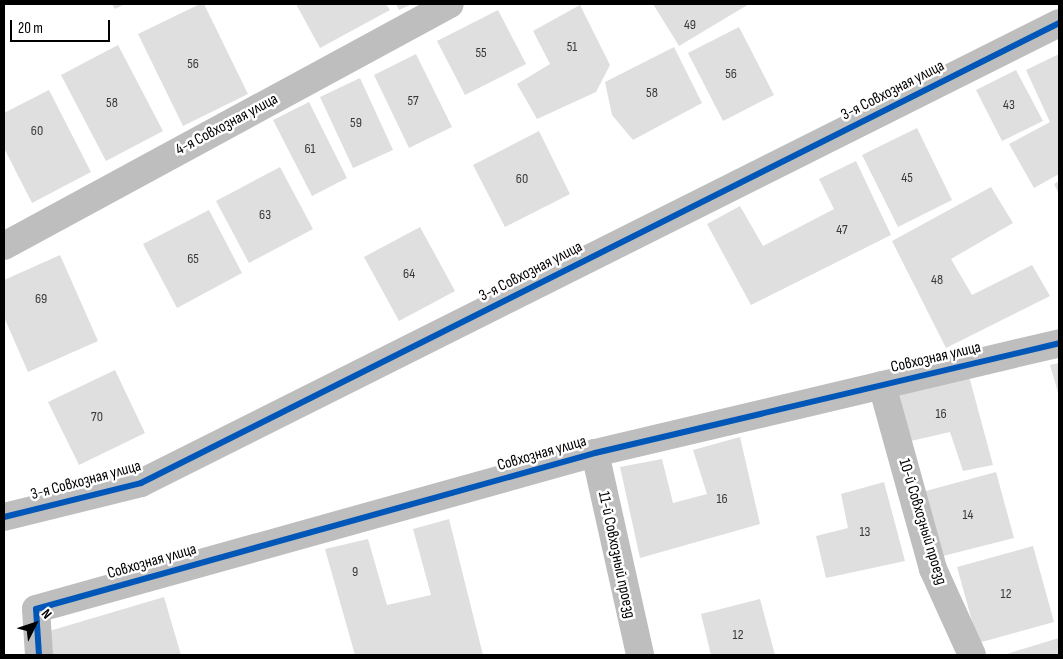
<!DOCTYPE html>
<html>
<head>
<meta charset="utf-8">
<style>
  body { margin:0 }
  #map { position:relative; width:1063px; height:659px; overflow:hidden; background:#fff; font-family:"Sofia Sans Condensed",sans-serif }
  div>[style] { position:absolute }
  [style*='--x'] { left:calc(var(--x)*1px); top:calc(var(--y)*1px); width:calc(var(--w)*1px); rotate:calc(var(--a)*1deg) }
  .building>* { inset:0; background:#dfdfdf }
  .street>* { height:28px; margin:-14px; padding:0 14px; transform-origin:14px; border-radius:14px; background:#bebebe }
  .cycleway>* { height:6px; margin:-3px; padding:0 3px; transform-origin:3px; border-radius:3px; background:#0057b8 }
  span { translate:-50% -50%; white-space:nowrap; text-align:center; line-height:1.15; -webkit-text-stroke:5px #fff; paint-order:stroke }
  .number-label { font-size:14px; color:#383838 }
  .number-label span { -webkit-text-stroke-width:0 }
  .street-label { font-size:16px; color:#000 }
  .frame { position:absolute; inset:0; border:5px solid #000; pointer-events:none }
  .north { position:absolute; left:10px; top:599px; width:50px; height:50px; -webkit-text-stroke:4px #fff; paint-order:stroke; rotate:49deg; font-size:14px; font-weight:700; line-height:20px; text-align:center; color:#000 }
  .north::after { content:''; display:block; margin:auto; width:18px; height:22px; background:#000; clip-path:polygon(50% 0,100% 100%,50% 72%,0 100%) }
  .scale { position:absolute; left:10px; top:20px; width:100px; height:22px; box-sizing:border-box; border:2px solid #000; border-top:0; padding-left:6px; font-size:15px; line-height:18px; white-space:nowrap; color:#000; -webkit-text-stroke:4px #fff; paint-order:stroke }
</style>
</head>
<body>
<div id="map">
  <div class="building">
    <div style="clip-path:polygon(112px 4px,125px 4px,115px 9px)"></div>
    <div style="clip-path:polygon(200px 4px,204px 4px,248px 94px,183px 126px,138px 34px)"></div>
    <div style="clip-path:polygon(296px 4px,386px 4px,390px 10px,320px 48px)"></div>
    <div style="clip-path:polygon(396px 4px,412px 4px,399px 10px)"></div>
    <div style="clip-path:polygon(653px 4px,749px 4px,679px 46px)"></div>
    <div style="clip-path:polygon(580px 5px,610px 65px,596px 92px,537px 119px,517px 84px,550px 64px,533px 31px)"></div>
    <div style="clip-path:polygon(498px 10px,526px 64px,465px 95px,437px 41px)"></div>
    <div style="clip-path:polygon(739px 27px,774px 95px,723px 121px,688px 53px)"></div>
    <div style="clip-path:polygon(118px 45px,163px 131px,106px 161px,61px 75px)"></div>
    <div style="clip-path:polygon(674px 47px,702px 103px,633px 140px,612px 115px,605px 82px)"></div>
    <div style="clip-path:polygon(416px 54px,452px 127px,409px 148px,374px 75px)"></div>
    <div style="clip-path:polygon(1059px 54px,1059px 174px,1034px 188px,1009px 144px,1050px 122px,1026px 70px)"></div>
    <div style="clip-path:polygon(1016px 70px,1043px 121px,1002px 141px,976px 90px)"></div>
    <div style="clip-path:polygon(360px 78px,393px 150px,353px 168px,320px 97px)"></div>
    <div style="clip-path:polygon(49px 90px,91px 172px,32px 203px,4px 148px,4px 113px)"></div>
    <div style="clip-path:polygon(309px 102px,347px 178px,312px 196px,273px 120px)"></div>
    <div style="clip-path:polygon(917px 128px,952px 200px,898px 227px,862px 155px)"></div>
    <div style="clip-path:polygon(539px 131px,570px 194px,505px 227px,473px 165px)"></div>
    <div style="clip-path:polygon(856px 161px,891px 235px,751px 305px,707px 224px,740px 206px,763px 246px,834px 209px,819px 179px)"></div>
    <div style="clip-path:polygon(280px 167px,313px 229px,249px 263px,216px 201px)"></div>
    <div style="clip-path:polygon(1059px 181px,1059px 194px,1054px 184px)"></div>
    <div style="clip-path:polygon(991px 187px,1013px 223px,951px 259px,972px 295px,1032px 265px,1050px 296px,946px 348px,892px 241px)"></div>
    <div style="clip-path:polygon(209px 210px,242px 273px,177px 308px,143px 244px)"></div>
    <div style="clip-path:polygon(420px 227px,455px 291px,399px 321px,364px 257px)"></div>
    <div style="clip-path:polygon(60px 255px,98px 341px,28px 372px,4px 317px,4px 280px)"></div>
    <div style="clip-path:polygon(1059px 363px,1059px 396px,1050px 365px)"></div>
    <div style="clip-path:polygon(115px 370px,145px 433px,79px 465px,48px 402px)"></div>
    <div style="clip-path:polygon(969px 376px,993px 465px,963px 471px,950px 432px,911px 441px,896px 396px)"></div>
    <div style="clip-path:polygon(740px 437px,760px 524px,640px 558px,620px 467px,662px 459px,673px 503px,707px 494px,693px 450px)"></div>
    <div style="clip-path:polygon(996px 472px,1014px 538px,939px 557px,922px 492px)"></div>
    <div style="clip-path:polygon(884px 482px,905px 561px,826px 578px,816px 536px,848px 528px,841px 494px)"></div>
    <div style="clip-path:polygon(449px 519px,483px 655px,355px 655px,325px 549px,368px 539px,387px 605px,431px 595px,413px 529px)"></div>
    <div style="clip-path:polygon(1033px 546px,1054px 622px,978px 643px,957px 567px)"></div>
    <div style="clip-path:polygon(164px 597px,181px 655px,52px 655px,46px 632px)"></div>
    <div style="clip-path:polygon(760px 599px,775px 655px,711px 655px,701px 614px)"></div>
    <div style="clip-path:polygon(1059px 638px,1059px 655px,1003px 655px)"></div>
  </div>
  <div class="street">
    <div style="--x:4;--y:246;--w:507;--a:-28.48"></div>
    <div style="--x:882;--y:385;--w:191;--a:74.5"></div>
    <div style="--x:933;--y:569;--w:94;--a:65.6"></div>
    <div style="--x:595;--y:453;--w:207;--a:77.4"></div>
    <div style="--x:4;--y:517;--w:141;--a:-13.9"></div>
    <div style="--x:141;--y:483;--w:1027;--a:-26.61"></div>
    <div style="--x:39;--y:655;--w:46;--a:-93.7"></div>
    <div style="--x:36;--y:609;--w:580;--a:-15.59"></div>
    <div style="--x:595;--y:453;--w:477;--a:-13.3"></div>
  </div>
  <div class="cycleway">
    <div style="--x:4;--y:517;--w:141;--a:-13.9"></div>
    <div style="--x:141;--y:483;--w:1027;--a:-26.61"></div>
    <div style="--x:39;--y:655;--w:46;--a:-93.7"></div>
    <div style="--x:36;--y:609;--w:580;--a:-15.59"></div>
    <div style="--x:595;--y:453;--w:477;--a:-13.3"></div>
  </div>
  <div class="number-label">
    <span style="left:690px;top:25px">49</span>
    <span style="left:572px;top:47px">51</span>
    <span style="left:481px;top:53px">55</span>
    <span style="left:193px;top:64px">56</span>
    <span style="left:731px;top:74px">56</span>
    <span style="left:652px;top:93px">58</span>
    <span style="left:413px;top:101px">57</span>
    <span style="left:112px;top:103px">58</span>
    <span style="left:1009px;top:105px">43</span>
    <span style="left:356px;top:123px">59</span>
    <span style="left:37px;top:131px">60</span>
    <span style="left:310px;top:149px">61</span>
    <span style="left:907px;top:178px">45</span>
    <span style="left:522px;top:179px">60</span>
    <span style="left:265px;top:215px">63</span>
    <span style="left:842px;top:230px">47</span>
    <span style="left:193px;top:259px">65</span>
    <span style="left:409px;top:274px">64</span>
    <span style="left:937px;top:280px">48</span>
    <span style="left:41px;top:299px">69</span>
    <span style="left:941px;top:414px">16</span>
    <span style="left:97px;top:417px">70</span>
    <span style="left:722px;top:499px">16</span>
    <span style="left:968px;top:515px">14</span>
    <span style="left:865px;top:532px">13</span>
    <span style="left:355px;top:572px">9</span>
    <span style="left:1006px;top:594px">12</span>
    <span style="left:738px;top:635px">12</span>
  </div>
  <div class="street-label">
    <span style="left:893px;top:91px;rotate:-27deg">3-я Совхозная улица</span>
    <span style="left:227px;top:125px;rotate:-28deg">4-я Совхозная улица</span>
    <span style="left:531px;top:272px;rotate:-27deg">3-я Совхозная улица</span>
    <span style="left:936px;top:358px;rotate:-13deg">Совхозная улица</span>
    <span style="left:542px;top:454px;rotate:-16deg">Совхозная улица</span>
    <span style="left:86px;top:481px;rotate:-15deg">3-я Совхозная улица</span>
    <span style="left:922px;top:522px;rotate:73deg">10-й Совхозный проезд</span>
    <span style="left:616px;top:555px;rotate:78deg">11-й Совхозный проезд</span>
    <span style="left:152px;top:562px;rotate:-16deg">Совхозная улица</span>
  </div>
  <div class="frame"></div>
  <div class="north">N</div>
  <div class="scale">20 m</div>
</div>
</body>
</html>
